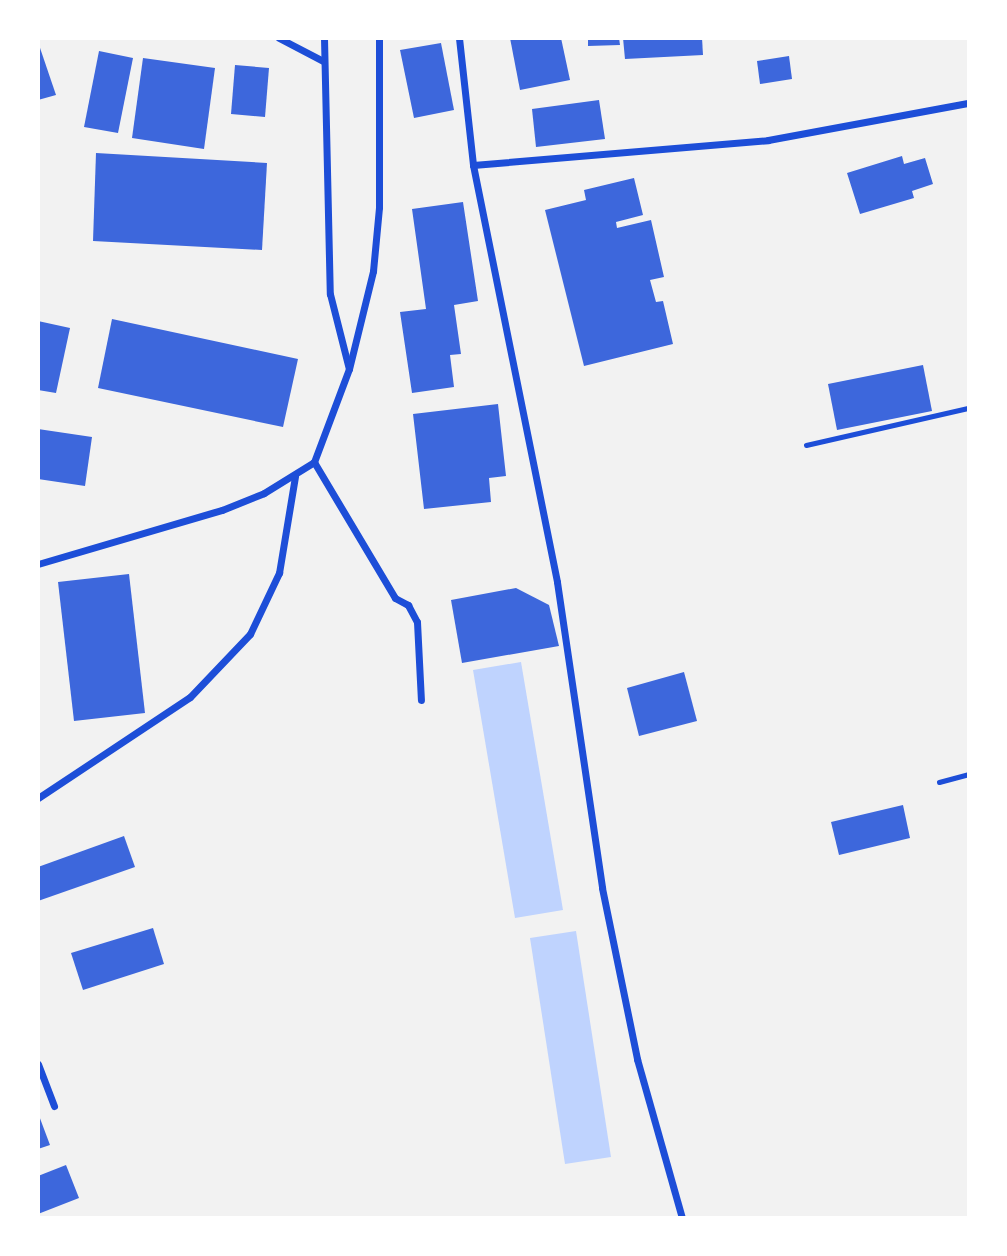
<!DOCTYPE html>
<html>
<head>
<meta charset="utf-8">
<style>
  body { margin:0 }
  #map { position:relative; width:1007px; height:1256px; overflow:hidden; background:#f2f2f2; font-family:Karla,sans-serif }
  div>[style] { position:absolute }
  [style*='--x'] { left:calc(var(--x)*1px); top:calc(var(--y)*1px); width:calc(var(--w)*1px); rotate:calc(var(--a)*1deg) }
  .water>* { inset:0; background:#bfd3fe }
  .building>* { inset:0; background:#3d67dc }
  .service>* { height:5px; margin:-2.5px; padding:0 2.5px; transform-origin:2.5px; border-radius:2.5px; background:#1d4ed8 }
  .minor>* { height:7px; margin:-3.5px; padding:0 3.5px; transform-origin:3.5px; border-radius:3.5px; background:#1d4ed8 }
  span { translate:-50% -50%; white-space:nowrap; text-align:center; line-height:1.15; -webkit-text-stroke:5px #fff; paint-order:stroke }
  .frame { position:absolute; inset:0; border:40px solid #fff; pointer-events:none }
</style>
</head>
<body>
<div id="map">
  <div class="water">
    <div style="clip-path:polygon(521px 662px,563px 910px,515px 918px,473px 670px)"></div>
    <div style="clip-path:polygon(576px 931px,611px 1157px,565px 1164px,530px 938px)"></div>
  </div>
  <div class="building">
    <div style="clip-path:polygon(510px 38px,561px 38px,570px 80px,520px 90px)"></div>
    <div style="clip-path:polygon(588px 38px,619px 38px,620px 45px,588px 46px)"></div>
    <div style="clip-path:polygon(623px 38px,702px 38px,703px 55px,625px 59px)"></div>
    <div style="clip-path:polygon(38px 42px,56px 95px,38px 100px)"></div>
    <div style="clip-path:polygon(441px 43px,454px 110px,414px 118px,400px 50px)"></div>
    <div style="clip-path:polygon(99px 51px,133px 58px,118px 133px,84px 127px)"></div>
    <div style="clip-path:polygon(789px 56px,792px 79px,760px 84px,757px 61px)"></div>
    <div style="clip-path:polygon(143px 58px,215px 68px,204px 149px,132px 138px)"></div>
    <div style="clip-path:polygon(235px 65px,269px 68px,265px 117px,231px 114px)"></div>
    <div style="clip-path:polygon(599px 100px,605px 139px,536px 147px,532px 109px)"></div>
    <div style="clip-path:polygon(96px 153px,267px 163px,262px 250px,93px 241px)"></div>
    <div style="clip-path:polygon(902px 156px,904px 164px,925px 158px,933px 184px,912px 191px,914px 198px,860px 214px,847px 173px)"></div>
    <div style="clip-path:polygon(634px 178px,643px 215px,616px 222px,617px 228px,651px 220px,664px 277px,650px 280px,656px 302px,663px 301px,673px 344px,584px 366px,545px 210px,586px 200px,584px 190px)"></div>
    <div style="clip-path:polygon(463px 202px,478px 301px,454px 305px,461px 354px,450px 355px,454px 387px,412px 393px,400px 312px,426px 309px,412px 209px)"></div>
    <div style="clip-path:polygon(112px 319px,298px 359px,283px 427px,98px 388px)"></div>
    <div style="clip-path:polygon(38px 321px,70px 328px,56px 393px,38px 390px)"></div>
    <div style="clip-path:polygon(923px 365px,932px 411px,837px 430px,828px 384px)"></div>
    <div style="clip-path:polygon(498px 404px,506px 476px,489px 478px,491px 502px,424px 509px,413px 414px)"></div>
    <div style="clip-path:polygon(38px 429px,92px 437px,85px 486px,38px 479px)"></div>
    <div style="clip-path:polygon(129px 574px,145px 713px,74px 721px,58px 582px)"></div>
    <div style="clip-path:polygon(516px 588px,549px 605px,559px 646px,462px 663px,451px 600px)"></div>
    <div style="clip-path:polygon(684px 672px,697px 721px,639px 736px,627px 688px)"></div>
    <div style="clip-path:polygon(903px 805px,910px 838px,839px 855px,831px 822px)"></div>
    <div style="clip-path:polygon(124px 836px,135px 867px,38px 901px,38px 867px)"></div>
    <div style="clip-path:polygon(153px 928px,164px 964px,83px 990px,71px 953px)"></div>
    <div style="clip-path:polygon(38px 1113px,50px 1145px,38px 1149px)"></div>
    <div style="clip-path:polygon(66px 1165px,79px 1198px,38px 1214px,38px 1176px)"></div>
  </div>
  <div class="service">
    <div style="--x:806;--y:445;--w:166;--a:-12.9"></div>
    <div style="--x:939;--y:782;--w:30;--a:-15"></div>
  </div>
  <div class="minor">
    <div style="--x:279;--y:38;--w:50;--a:27.6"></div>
    <div style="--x:324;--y:38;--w:256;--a:88.7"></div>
    <div style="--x:330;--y:294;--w:77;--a:75.8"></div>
    <div style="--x:459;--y:38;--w:128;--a:83.7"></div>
    <div style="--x:473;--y:165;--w:425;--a:78.6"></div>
    <div style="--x:557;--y:582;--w:309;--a:81.6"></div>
    <div style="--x:602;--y:888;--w:175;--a:78.4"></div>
    <div style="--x:637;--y:1059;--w:165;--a:74.2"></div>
    <div style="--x:473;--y:165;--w:296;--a:-4.8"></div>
    <div style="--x:768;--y:140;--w:203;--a:-10.5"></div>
    <div style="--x:314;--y:462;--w:158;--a:59.2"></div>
    <div style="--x:395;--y:598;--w:15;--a:28"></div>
    <div style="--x:408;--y:605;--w:19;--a:62"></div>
    <div style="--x:417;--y:622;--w:78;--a:87.1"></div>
    <div style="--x:38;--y:564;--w:192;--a:-16.4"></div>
    <div style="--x:222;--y:510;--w:45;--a:-22"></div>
    <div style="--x:264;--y:493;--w:59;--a:-31.8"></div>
    <div style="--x:314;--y:462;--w:99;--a:-69.4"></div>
    <div style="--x:349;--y:369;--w:101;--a:-76.2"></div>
    <div style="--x:373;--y:271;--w:64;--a:-84.6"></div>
    <div style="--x:379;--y:207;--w:169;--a:-90"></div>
    <div style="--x:38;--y:798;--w:182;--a:-33.6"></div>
    <div style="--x:190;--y:697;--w:87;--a:-46.4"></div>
    <div style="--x:250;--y:634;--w:68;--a:-64.6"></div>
    <div style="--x:279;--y:573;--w:98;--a:-80.6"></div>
    <div style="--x:38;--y:1064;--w:45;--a:69.1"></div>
  </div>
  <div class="frame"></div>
</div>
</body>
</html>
